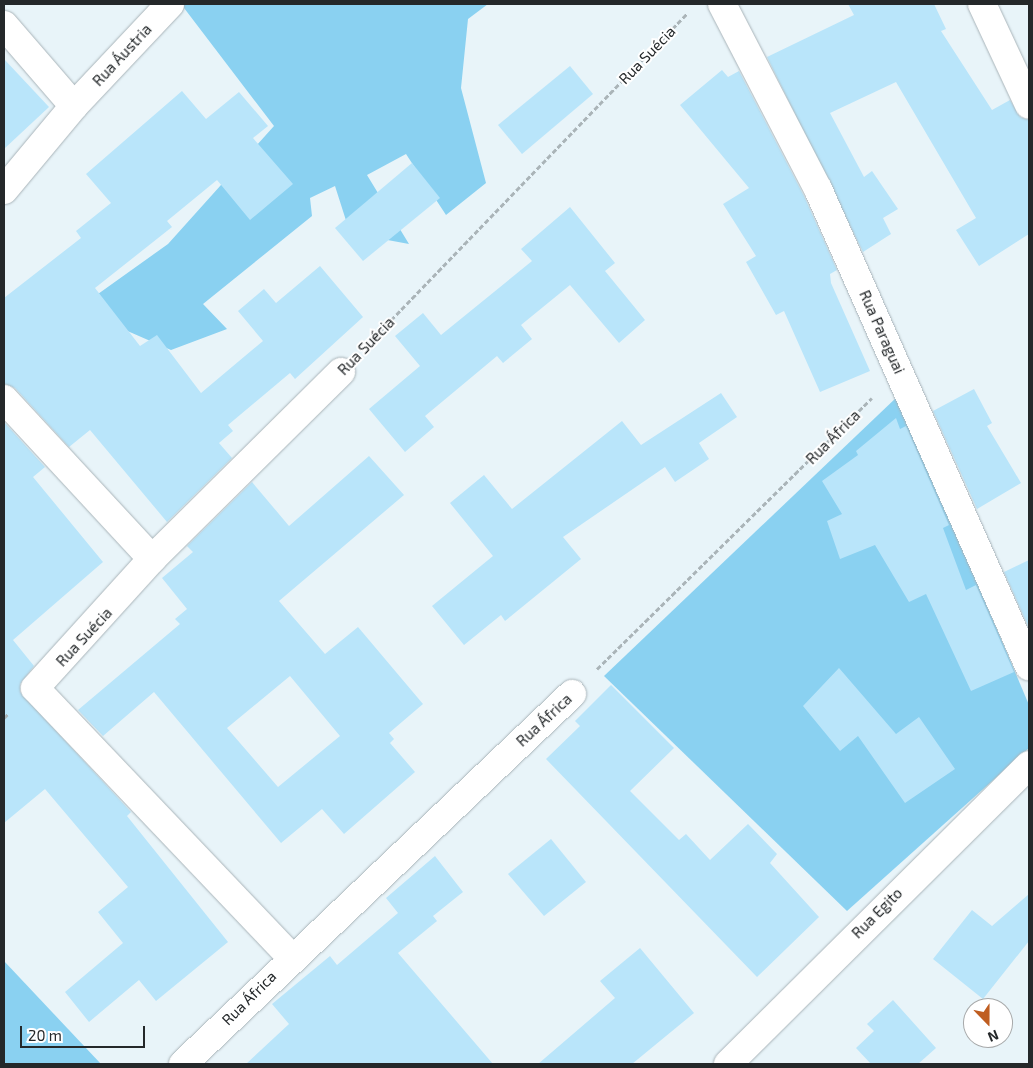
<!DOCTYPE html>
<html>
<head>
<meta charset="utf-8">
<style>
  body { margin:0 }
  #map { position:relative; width:1033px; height:1068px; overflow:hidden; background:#e8f4f9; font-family:"Exo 2",sans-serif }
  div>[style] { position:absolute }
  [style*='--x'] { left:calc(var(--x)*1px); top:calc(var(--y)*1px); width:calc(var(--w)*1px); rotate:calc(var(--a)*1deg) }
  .green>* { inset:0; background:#8ad1f1 }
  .building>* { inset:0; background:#b9e5fa }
  .path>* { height:3px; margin-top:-1.5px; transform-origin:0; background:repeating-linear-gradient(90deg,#aab4b8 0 5px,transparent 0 7.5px) }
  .roads { filter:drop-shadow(0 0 1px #a9b4b9) drop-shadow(0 0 1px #a9b4b9) }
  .minor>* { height:28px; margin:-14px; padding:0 14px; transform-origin:14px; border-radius:14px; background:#fff }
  span { translate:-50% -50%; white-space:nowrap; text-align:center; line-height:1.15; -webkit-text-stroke:4px #fff; paint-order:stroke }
  .street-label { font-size:15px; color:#24282a }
  .frame { position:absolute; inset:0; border:5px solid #24282a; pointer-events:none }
  .north { position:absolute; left:963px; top:998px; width:50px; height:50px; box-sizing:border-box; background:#fff; border:1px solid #a7a9aa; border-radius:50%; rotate:158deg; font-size:14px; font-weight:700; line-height:20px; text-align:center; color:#24282a }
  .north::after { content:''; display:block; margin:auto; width:18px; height:22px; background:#bf5d20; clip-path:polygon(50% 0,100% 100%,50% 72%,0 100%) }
  .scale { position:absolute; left:20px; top:1026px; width:125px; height:22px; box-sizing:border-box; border:2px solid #24282a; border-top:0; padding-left:6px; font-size:15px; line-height:18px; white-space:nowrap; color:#24282a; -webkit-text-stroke:4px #fff; paint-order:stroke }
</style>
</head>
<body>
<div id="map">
  <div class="green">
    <div style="clip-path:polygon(181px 4px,488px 4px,468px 19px,461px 88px,486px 183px,446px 215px,406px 154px,367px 175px,409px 244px,350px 233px,335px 186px,310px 198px,312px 216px,203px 304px,227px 329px,171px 350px,77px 309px,168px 244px,274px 126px)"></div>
    <div style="clip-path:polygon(898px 396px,1029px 705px,1029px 748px,847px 911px,604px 676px)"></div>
    <div style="clip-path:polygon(4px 961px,101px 1064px,4px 1064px)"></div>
  </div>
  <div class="building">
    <div style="clip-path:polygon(848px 4px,934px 4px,946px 29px,941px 31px,992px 110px,1010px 100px,1020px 117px,1029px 120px,1029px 234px,979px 266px,956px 230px,976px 218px,896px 82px,830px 113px,864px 177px,872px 171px,898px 209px,883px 218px,891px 234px,863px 252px,767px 57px,854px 15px)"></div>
    <div style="clip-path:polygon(4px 59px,49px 107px,4px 149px)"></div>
    <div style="clip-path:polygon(570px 66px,593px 94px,522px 154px,498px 125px)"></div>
    <div style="clip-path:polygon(722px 70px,728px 77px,739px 71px,804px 196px,837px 270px,830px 274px,831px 283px,870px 371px,820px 392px,784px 311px,776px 315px,746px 262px,756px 256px,723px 204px,749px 188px,680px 105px)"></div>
    <div style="clip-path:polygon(182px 91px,206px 119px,239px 92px,268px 126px,253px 138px,293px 184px,250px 220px,217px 180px,167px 221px,172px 227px,95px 288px,140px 346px,157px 335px,201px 393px,263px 341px,238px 311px,264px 289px,276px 303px,320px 266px,363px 317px,295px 379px,290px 373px,228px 425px,233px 431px,219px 443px,232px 458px,167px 522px,90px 430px,69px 447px,15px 388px,4px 384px,4px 298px,81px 238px,76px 231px,111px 203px,86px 174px)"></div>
    <div style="clip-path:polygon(412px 163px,440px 198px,363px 261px,335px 228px)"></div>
    <div style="clip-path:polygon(570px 207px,615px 263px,605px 271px,645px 320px,619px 343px,570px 285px,521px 325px,532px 339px,503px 363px,497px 356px,425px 416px,434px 427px,405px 452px,369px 409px,420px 366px,395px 336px,423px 313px,441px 335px,532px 261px,521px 249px)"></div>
    <div style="clip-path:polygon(974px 389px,992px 423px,987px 426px,1021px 483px,977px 509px,933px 411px)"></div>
    <div style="clip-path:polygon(721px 393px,737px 417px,699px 443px,709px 459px,675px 482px,665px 467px,563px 537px,581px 559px,505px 621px,501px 615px,464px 645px,432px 606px,493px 556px,450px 503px,484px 475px,512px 509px,622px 421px,641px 445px)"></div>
    <div style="clip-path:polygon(896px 418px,900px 429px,906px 426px,949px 525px,943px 528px,966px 590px,976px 585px,1014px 672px,971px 691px,926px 594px,909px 602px,875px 545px,840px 559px,827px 521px,842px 514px,822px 481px,858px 455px,856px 451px)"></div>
    <div style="clip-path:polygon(4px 422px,45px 467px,33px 477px,103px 562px,13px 640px,34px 666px,20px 684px,20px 692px,131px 812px,127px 816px,228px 942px,156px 1001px,139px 980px,89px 1022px,65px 992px,123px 943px,98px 912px,128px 887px,45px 789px,4px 823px)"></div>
    <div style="clip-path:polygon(evenodd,369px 456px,404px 495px,279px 601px,325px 654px,358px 627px,423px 704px,389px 733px,394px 739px,390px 743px,415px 772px,344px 834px,322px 809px,281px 843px,154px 692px,103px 736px,78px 710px,180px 624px,175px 619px,187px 609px,162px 578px,193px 552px,187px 546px,252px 482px,289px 526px,369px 456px,290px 676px,340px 736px,278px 787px,227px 728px,290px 676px)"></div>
    <div style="clip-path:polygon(1029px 560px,1029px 628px,1004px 572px)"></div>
    <div style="clip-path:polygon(839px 668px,896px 734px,919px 717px,955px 769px,905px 803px,858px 736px,840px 751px,803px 706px)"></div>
    <div style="clip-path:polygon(611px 685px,674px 748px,630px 791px,679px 840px,686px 834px,710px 860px,748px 824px,777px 854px,770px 863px,819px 917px,757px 977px,546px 759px,580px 726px,575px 721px)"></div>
    <div style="clip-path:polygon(551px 839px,586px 882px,544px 916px,508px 874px)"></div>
    <div style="clip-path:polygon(435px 856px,463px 892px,433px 916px,437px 921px,398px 953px,493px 1064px,246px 1064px,289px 1024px,272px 1004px,330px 956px,337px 965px,398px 913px,386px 898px)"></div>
    <div style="clip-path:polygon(1029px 894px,1029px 941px,983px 999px,933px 959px,972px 910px,992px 926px)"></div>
    <div style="clip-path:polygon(640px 948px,694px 1013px,632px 1064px,538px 1064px,615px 998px,600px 981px)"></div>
    <div style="clip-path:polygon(893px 1000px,936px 1048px,918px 1064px,871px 1064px,856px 1048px,874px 1031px,867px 1024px)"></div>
  </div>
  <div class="path">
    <div style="--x:365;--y:347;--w:464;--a:-46"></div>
    <div style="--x:597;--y:669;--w:386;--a:-44.6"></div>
    <div style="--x:4;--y:718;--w:7;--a:-45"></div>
  </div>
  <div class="roads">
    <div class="minor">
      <div style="--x:722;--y:4;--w:208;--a:62.6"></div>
      <div style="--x:818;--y:189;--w:522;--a:66.14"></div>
      <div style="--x:982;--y:4;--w:111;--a:65"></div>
      <div style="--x:4;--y:25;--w:107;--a:49.2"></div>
      <div style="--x:4;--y:190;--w:109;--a:-50.2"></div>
      <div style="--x:74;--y:106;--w:140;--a:-46.7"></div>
      <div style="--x:4;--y:399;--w:218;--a:47.2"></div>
      <div style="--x:291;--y:957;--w:371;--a:-133.6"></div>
      <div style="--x:35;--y:688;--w:174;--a:-47.8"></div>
      <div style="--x:152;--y:559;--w:266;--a:-44.7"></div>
      <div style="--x:183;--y:1064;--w:537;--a:-43.57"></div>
      <div style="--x:728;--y:1064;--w:424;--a:-44.8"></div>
    </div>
  </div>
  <div class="street-label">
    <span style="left:122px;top:55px;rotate:-47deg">Rua Áustria</span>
    <span style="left:647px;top:55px;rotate:-46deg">Rua Suécia</span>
    <span style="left:882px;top:332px;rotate:66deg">Rua Paraguai</span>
    <span style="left:366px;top:346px;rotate:-46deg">Rua Suécia</span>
    <span style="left:833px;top:437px;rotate:-45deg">Rua África</span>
    <span style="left:84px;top:637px;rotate:-47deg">Rua Suécia</span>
    <span style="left:544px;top:720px;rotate:-43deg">Rua África</span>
    <span style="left:877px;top:913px;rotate:-45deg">Rua Egito</span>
    <span style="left:249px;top:998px;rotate:-45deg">Rua África</span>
  </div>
  <div class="frame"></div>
  <div class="north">N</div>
  <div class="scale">20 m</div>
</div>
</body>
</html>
